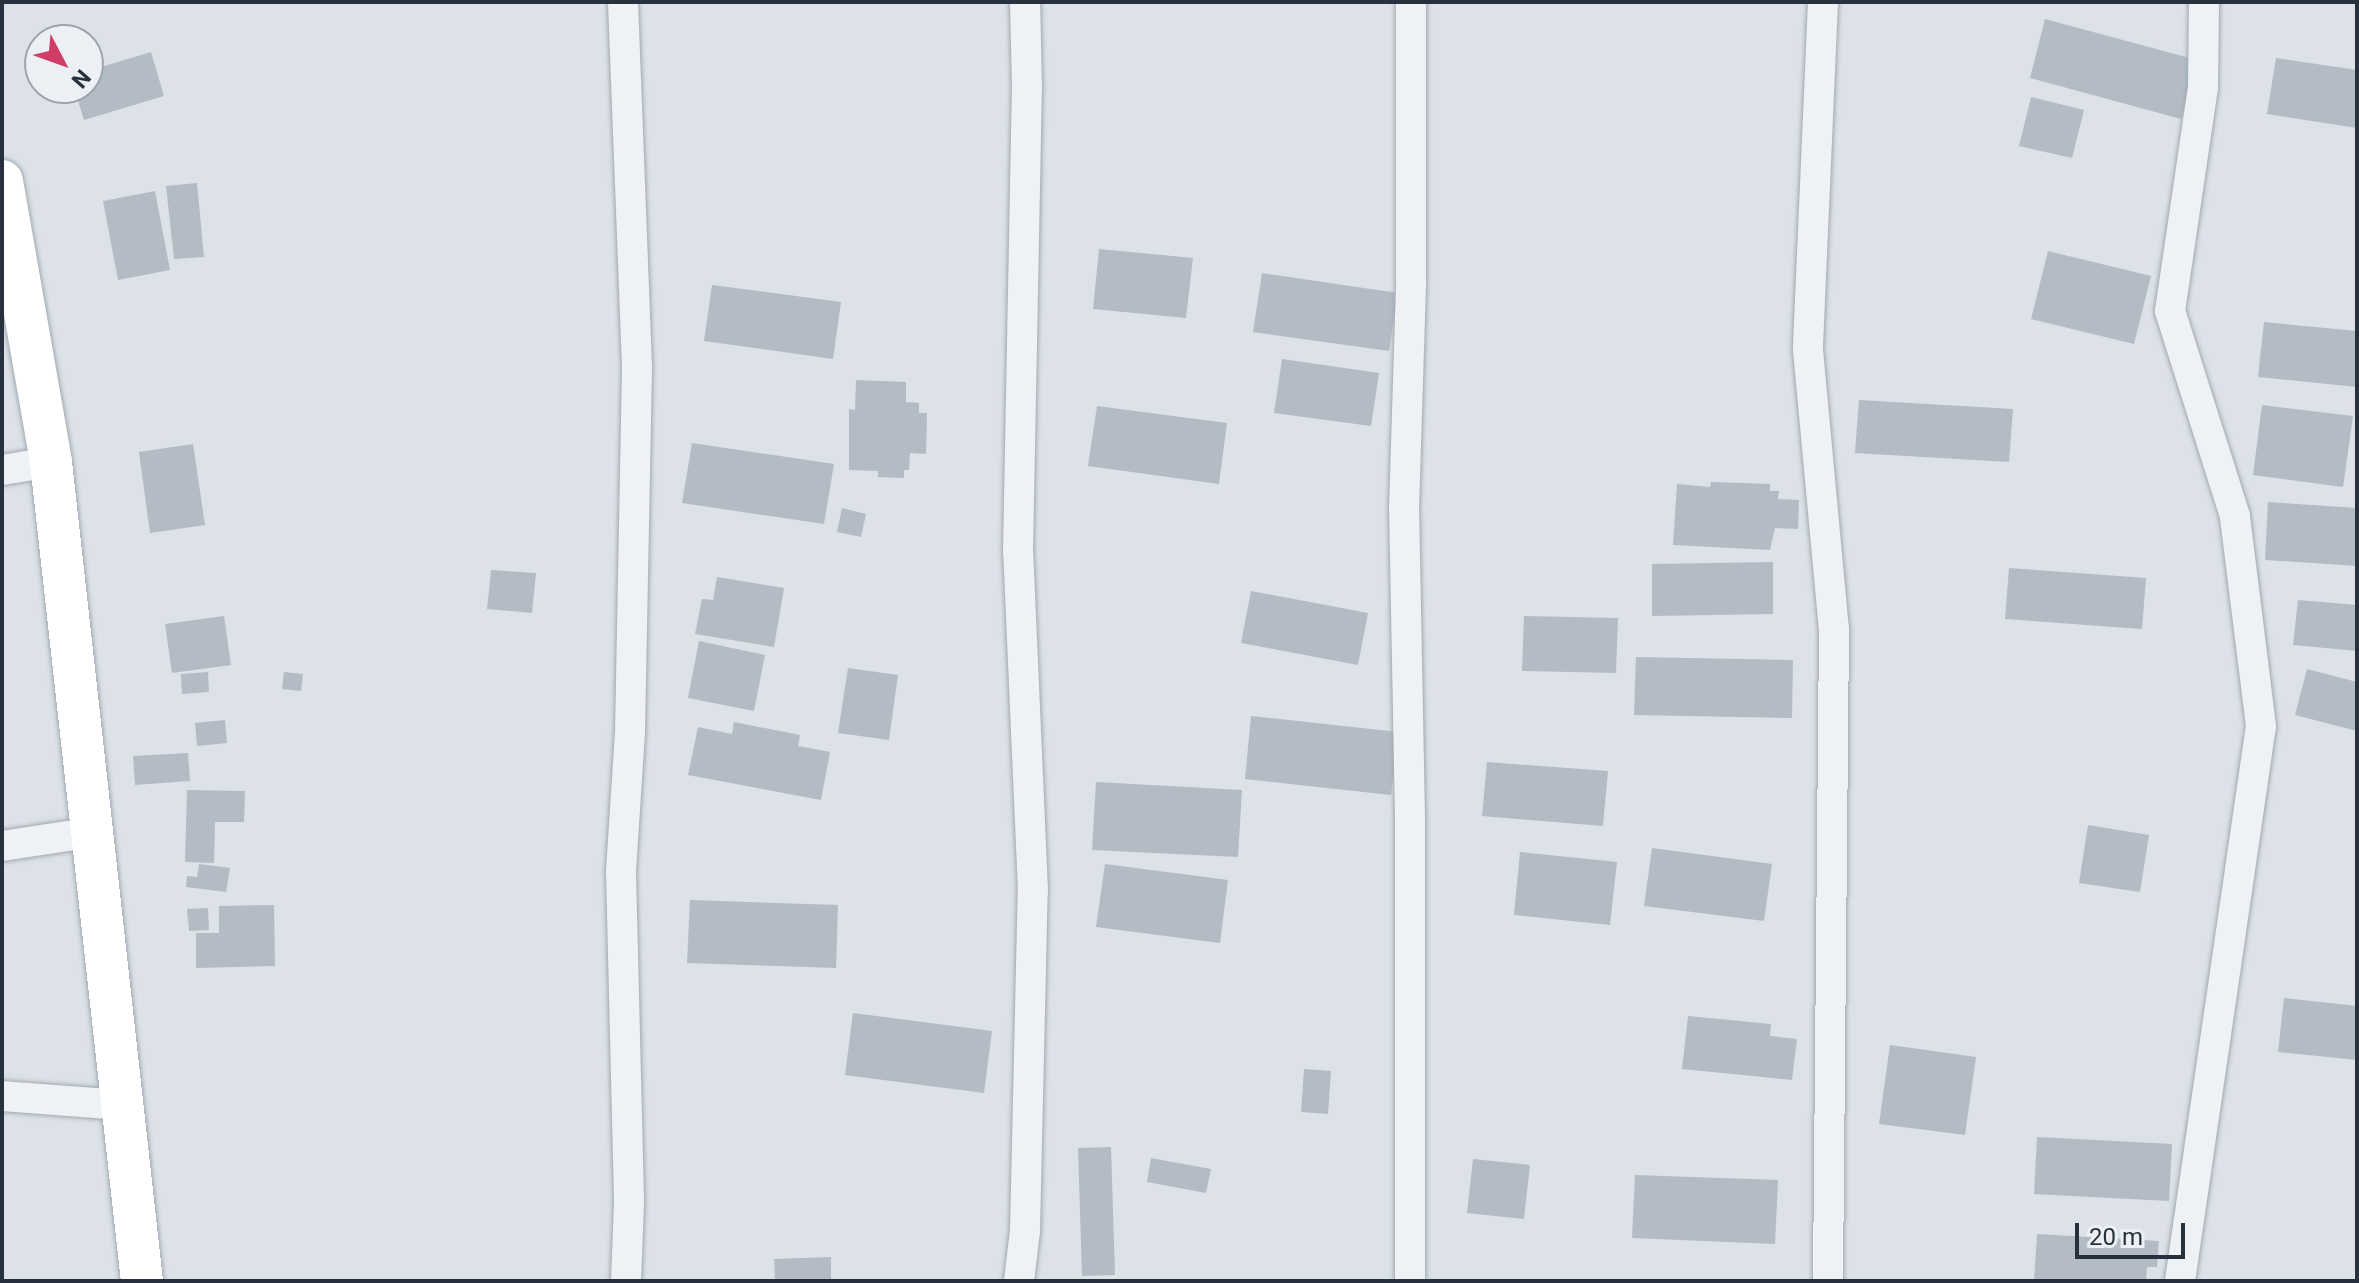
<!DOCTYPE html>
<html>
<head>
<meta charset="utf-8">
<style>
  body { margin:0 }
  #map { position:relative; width:2359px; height:1283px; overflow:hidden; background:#dce2e7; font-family:Roboto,sans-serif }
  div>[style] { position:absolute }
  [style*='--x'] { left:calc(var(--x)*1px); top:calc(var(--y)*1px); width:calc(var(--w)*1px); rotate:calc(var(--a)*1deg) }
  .building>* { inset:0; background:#b3bcc4 }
  .roads { filter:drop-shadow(0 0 2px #a2a9b1) drop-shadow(0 0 2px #a2a9b1) }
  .street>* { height:30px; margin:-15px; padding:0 15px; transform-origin:15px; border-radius:15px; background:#eff2f5 }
  .secondary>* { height:42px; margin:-21px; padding:0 21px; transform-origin:21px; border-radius:21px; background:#fff }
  span { translate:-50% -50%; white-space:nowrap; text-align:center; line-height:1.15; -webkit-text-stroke:6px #ecf0f4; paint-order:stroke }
  .frame { position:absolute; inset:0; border:4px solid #26313d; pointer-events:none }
  .north { position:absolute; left:24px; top:24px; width:80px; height:80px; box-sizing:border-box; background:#ecf0f4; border:2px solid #9da4ab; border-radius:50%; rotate:131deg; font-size:22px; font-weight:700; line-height:32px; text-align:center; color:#26313d }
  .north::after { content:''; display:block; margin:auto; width:28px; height:36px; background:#d03d66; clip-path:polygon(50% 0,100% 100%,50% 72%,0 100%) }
  .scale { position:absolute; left:2075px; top:1223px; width:110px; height:36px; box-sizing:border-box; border:4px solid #26313d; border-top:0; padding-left:10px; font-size:24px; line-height:28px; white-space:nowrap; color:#26313d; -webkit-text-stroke:6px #ecf0f4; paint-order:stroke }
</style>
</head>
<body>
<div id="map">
  <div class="building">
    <div style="clip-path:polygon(2045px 19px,2197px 60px,2181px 119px,2030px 78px)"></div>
    <div style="clip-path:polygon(151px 52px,164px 96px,84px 120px,74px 88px,88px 88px,88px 71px)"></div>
    <div style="clip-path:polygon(2276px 58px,2357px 70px,2357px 128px,2267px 114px)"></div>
    <div style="clip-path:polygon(2031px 97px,2084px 110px,2072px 158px,2019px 146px)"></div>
    <div style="clip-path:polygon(197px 183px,204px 257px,174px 259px,166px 186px)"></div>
    <div style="clip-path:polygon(155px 191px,170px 270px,118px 280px,103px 201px)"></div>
    <div style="clip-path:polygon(1099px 249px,1193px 258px,1186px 318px,1093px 309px)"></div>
    <div style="clip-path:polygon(2048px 251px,2151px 276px,2134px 344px,2031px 319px)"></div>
    <div style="clip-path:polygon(1262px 273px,1398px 293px,1389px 351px,1253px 332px)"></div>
    <div style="clip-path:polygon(712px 285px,841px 302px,833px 359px,704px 341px)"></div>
    <div style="clip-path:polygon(2264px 322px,2357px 331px,2357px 387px,2258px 377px)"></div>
    <div style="clip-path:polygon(1282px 359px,1379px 373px,1371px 426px,1274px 413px)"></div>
    <div style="clip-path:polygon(856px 380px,906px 382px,906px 402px,919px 403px,919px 413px,927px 413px,926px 454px,910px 453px,909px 470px,904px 470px,904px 478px,878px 477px,878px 471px,849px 470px,849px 409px,855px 410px)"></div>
    <div style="clip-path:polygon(1859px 400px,2013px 409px,2009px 462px,1855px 453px)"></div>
    <div style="clip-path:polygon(2262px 405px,2353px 416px,2343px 487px,2253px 475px)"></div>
    <div style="clip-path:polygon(1097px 406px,1227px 423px,1219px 484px,1088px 466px)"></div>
    <div style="clip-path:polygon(692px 443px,834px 464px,824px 524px,682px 503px)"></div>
    <div style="clip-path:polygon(193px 444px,205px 525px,150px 533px,139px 452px)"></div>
    <div style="clip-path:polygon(1711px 482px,1770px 484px,1770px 491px,1779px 491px,1778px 499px,1799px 500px,1798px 529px,1775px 528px,1770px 550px,1673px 545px,1677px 484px,1710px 487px)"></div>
    <div style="clip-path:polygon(2268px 502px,2357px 508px,2357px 566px,2265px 560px)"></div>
    <div style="clip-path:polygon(842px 508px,866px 514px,861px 537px,837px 532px)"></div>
    <div style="clip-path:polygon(1773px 562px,1773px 614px,1652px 616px,1652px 564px)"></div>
    <div style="clip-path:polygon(2009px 568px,2146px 578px,2142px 629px,2005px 619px)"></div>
    <div style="clip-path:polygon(491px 570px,536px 573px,532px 613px,487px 609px)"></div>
    <div style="clip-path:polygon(717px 577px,784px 588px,774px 647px,695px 634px,702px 599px,713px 600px)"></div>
    <div style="clip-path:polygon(1251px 591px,1368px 613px,1358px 665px,1241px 643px)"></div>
    <div style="clip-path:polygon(2298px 600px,2357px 605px,2357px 651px,2293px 645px)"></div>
    <div style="clip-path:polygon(224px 616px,231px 665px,172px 673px,165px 624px)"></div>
    <div style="clip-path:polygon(1524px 616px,1618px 618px,1616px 673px,1522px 671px)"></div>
    <div style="clip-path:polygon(699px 641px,765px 655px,754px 711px,688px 698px)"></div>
    <div style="clip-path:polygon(1636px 657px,1793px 660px,1792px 718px,1634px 715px)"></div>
    <div style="clip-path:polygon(848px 668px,898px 675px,889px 740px,838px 733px)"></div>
    <div style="clip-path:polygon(2307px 669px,2357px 682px,2357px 731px,2295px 715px)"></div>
    <div style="clip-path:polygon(208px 672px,209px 692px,182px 694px,181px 674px)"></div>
    <div style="clip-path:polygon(284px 672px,303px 674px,301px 691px,282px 689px)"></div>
    <div style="clip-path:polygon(1251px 716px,1399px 732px,1391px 795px,1245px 779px)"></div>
    <div style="clip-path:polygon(225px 720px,227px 743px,197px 746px,195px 723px)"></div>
    <div style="clip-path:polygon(734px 722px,800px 735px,798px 746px,830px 752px,821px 800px,688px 775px,698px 727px,732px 734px)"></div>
    <div style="clip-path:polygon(188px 753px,190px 781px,135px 785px,133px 756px)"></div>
    <div style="clip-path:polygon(1487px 762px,1608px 771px,1603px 826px,1482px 816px)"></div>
    <div style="clip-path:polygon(1096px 782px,1242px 790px,1238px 857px,1092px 850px)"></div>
    <div style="clip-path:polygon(187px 790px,245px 791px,244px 822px,215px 822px,214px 863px,185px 862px)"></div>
    <div style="clip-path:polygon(2088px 825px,2149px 835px,2140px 892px,2079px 883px)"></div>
    <div style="clip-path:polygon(1652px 848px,1772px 864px,1764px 921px,1644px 906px)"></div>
    <div style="clip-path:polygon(1520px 852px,1617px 862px,1610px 925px,1514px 915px)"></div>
    <div style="clip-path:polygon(199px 864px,230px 868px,226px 892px,186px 887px,187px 876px,197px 877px)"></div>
    <div style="clip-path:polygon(1105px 864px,1228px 880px,1220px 943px,1096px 927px)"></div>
    <div style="clip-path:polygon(690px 900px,838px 905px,836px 968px,687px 963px)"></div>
    <div style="clip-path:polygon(274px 905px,275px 966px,196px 968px,196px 933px,219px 933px,219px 906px)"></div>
    <div style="clip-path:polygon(208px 908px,209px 930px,189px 931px,187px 909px)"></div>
    <div style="clip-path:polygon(2284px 998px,2357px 1006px,2357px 1060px,2278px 1052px)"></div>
    <div style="clip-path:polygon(853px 1013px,992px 1031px,984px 1093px,845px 1075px)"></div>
    <div style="clip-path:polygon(1688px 1016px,1771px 1024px,1770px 1036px,1797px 1039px,1792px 1080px,1682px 1069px)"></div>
    <div style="clip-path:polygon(1890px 1045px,1976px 1057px,1965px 1135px,1879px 1124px)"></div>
    <div style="clip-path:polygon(1304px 1069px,1331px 1071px,1328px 1114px,1301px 1112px)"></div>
    <div style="clip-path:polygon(2037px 1137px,2172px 1144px,2169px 1201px,2034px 1194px)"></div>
    <div style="clip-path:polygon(1111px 1147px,1115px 1275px,1082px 1276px,1078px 1148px)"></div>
    <div style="clip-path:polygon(1151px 1158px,1211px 1169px,1206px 1193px,1147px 1182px)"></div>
    <div style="clip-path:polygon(1473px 1159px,1530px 1165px,1524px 1219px,1467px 1213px)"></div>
    <div style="clip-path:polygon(1635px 1175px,1778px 1180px,1775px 1244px,1632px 1238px)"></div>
    <div style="clip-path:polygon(2037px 1234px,2159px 1241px,2157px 1267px,2147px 1267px,2146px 1281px,2034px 1281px)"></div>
    <div style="clip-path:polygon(831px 1257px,831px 1281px,775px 1281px,774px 1259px)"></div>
  </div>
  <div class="roads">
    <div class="street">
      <div style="--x:623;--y:2;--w:366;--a:87.8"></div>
      <div style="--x:637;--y:368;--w:364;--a:91.1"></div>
      <div style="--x:630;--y:732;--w:140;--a:93.7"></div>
      <div style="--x:621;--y:872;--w:331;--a:88.6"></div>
      <div style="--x:629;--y:1203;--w:78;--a:92.2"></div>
      <div style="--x:1823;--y:2;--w:348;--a:92.5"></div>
      <div style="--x:1808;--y:350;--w:280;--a:84.7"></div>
      <div style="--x:1834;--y:629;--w:652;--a:90.53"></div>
      <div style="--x:2;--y:470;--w:50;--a:-9.3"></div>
      <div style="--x:2;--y:846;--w:92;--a:-8.7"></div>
      <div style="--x:2;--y:1096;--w:119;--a:4.3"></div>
      <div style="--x:1019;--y:1281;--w:50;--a:-83.2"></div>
      <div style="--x:1025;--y:1231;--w:340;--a:-88.7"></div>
      <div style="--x:1033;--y:891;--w:339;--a:-92.5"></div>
      <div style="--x:1018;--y:552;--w:464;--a:-88.9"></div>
      <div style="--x:1027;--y:88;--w:86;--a:-91.3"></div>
      <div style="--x:1410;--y:1281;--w:464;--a:-90"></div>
      <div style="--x:1410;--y:817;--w:308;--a:-91.1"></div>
      <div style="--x:1404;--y:509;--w:228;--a:-88.2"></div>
      <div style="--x:1411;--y:281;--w:279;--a:-90"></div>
      <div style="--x:2180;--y:1281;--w:561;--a:-81.7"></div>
      <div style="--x:2261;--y:726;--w:212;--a:-97.1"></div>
      <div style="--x:2235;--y:516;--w:215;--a:-107.6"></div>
      <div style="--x:2170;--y:311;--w:226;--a:-81.6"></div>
      <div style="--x:2203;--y:87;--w:85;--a:-89.3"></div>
    </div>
    <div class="secondary">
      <div style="--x:2;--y:181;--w:285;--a:80.1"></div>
      <div style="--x:51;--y:462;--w:824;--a:83.66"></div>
    </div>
  </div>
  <div class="frame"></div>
  <div class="north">N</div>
  <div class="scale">20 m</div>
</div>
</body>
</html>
